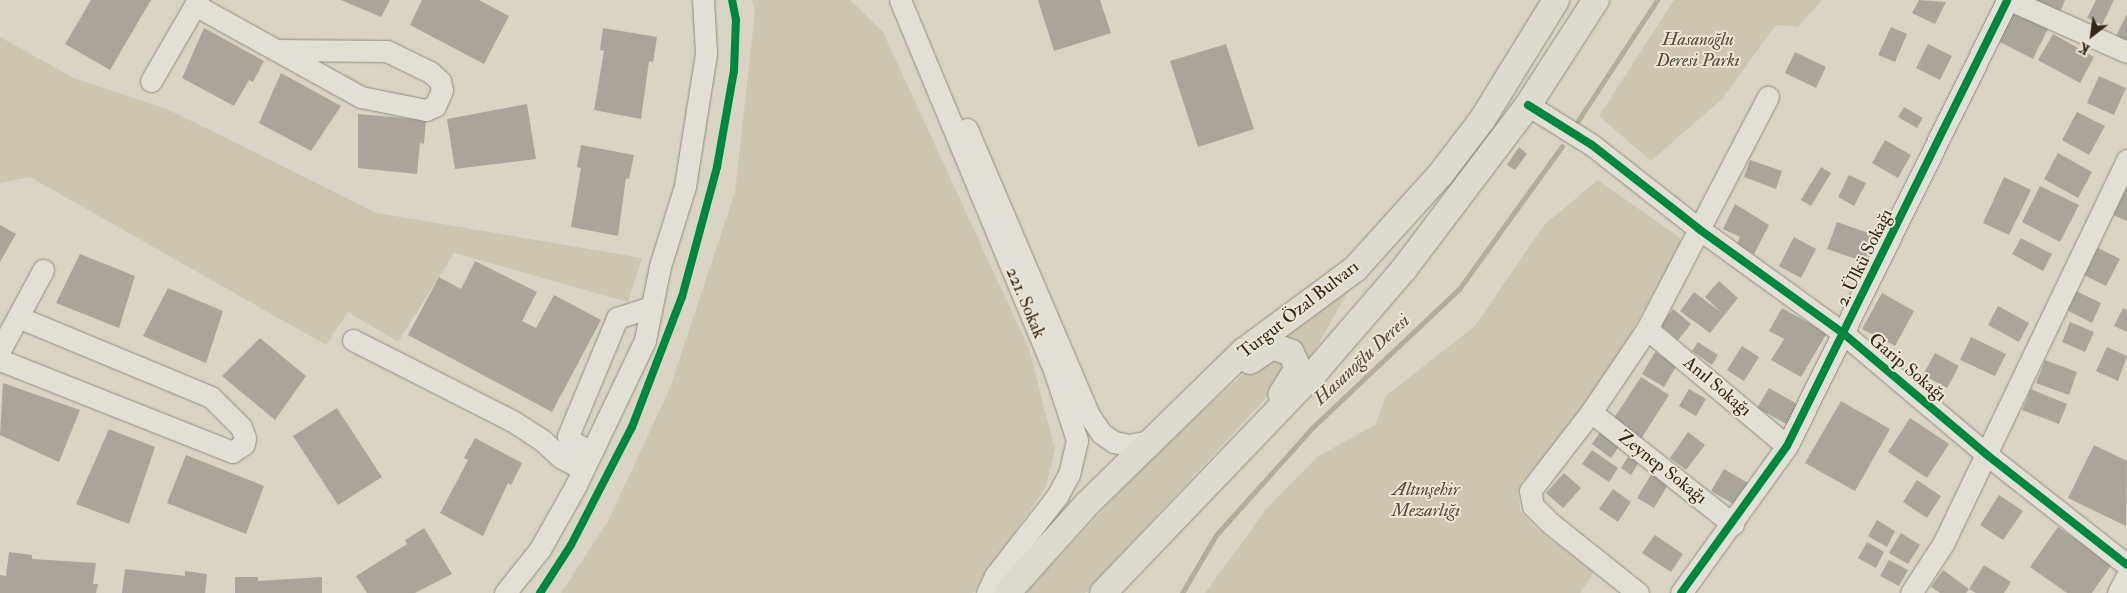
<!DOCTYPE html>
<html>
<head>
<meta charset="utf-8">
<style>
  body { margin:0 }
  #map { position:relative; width:2127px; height:593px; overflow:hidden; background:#d9d4c3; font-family:"IM FELL Double Pica",serif }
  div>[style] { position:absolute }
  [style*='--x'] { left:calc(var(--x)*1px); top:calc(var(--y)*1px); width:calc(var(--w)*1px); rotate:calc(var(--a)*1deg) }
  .green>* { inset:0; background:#cdc6af }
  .stream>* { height:5px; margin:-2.5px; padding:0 2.5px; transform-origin:2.5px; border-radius:2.5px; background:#b5ac97 }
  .building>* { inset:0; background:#aaa59a }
  .roads { filter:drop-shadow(0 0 1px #918c81) drop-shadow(0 0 1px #918c81) }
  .minor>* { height:21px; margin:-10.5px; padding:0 10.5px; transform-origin:10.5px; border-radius:10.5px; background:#e2dfd7 }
  .major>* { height:26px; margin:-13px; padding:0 13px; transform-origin:13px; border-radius:13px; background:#dddad0 }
  .cycleway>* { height:8px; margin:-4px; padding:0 4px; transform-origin:4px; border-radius:4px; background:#00873e }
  span { translate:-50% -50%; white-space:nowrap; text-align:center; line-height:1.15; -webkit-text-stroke:4px #ece6d2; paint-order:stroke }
  .park-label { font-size:18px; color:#574b3b; font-style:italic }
  .street-label { font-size:18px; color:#33261a }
  .water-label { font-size:19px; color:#56493a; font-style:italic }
  .north { position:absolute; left:2067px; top:10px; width:50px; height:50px; -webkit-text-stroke:4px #ece6d2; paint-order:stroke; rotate:210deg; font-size:14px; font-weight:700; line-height:20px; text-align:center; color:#33261a }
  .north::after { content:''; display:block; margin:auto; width:18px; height:22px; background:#33261a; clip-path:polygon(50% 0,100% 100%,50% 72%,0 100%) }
</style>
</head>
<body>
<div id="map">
  <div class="green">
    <div style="clip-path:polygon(752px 0,850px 0,883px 32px,1029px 349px,1055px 450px,1046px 487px,973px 593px,561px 593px,608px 521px,670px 388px,735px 192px,755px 12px)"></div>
    <div style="clip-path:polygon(1674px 0,1822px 0,1798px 27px,1776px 25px,1722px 99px,1651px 161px,1599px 116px)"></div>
    <div style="clip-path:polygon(0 37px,74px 78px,167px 109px,377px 213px,642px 258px,628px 302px,454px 253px,398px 342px,348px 312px,326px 345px,30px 177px,0 183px)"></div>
    <div style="clip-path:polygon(1598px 180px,1680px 238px,1682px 244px,1591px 403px,1522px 482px,1518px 493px,1520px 510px,1533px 526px,1594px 572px,1580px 593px,1205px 593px,1268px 507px,1317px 457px,1375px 425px,1387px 395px,1475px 326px,1544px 225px)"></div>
    <div style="clip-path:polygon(1350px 288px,1319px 343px,1309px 361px,1301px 346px,1285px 335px)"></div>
    <div style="clip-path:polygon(1287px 358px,1277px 386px,1085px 593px,1025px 593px,1161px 448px,1255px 364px)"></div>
  </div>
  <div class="stream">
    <div style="--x:1577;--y:122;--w:146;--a:-56.7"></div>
    <div style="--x:1182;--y:593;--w:67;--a:-59.6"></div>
    <div style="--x:1216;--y:535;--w:145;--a:-48.1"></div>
    <div style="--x:1313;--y:427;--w:201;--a:-43.4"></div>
    <div style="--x:1459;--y:289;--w:176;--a:-54.2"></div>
  </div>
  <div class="building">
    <div style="clip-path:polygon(91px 0,151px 0,110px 70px,65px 44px)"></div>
    <div style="clip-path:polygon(341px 0,390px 0,381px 17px)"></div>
    <div style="clip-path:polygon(422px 0,479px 0,509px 16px,484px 64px,410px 25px)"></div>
    <div style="clip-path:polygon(1038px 0,1100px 0,1111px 33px,1054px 51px)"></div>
    <div style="clip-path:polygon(1919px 0,1946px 2px,1935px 24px,1912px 13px)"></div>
    <div style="clip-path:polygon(2028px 0,2065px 0,2059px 14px)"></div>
    <div style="clip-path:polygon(2096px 0,2114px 0,2102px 25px,2087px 18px)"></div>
    <div style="clip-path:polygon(2013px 4px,2051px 23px,2033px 59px,1996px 40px)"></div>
    <div style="clip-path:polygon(2127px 14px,2127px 42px,2116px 36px)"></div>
    <div style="clip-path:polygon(1891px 27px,1907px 34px,1895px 62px,1878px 55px)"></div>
    <div style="clip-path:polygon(204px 28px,264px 61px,253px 82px,249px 80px,234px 106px,182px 78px)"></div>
    <div style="clip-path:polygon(603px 28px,657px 37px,653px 62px,649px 61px,641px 119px,594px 110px,604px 51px,600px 50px)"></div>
    <div style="clip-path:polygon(2053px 34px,2094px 57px,2080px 83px,2038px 60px)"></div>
    <div style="clip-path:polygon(1226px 44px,1254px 129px,1198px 147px,1170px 61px)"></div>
    <div style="clip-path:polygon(1928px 44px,1952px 56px,1940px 80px,1916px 68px)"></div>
    <div style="clip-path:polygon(1795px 52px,1826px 67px,1816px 88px,1785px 73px)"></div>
    <div style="clip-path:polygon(281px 73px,341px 106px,311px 151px,259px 123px)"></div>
    <div style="clip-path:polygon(2099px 76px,2126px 88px,2114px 115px,2087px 103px)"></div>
    <div style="clip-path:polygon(527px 104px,536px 159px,455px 169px,447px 119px)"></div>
    <div style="clip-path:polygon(1904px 107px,1923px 118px,1917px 128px,1898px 117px)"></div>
    <div style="clip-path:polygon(2077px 112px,2105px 126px,2089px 155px,2062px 140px)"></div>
    <div style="clip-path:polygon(358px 114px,426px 120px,424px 144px,420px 143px,417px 174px,358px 168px)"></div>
    <div style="clip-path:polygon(1885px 140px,1911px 155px,1898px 178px,1872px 163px)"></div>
    <div style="clip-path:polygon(581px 145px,634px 155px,629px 179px,626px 178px,618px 236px,571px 227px,581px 168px,577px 167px)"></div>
    <div style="clip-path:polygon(1519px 147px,1527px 154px,1515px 170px,1507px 165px)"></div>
    <div style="clip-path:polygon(2058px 153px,2092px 172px,2078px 198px,2044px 179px)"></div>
    <div style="clip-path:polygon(1750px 160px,1782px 171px,1776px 189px,1744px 177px)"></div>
    <div style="clip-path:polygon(1821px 167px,1831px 173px,1811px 206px,1801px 200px)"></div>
    <div style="clip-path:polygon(1849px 175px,1866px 183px,1854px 206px,1838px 197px)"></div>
    <div style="clip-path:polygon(2004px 177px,2031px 190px,2009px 235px,1983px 223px)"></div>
    <div style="clip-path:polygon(2127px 180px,2127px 221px,2111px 214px)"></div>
    <div style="clip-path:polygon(2040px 186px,2079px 205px,2060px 242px,2022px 222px)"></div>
    <div style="clip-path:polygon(1735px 204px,1769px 225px,1754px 254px,1737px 245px,1740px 237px,1723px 229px)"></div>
    <div style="clip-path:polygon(1837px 222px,1874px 235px,1865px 262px,1827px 249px)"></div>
    <div style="clip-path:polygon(0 225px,16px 234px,0 262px)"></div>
    <div style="clip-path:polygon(1794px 237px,1816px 249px,1801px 278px,1779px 266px)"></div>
    <div style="clip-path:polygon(2021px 238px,2052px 254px,2043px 271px,2012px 254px)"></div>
    <div style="clip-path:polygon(2096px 247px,2120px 259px,2106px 286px,2082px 274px)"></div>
    <div style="clip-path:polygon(80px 254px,135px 276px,119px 328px,56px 303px)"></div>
    <div style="clip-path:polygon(475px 261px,537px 292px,522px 321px,536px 328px,554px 295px,601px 320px,552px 412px,408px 335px,439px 277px,461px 289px)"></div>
    <div style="clip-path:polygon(1719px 281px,1738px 298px,1710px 333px,1680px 311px,1694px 292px,1722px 313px,1705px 297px)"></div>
    <div style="clip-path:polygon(168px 288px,223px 311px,206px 363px,143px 336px)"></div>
    <div style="clip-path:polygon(2074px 290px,2101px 303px,2092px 323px,2065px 309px)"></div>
    <div style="clip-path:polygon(1882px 293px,1914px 311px,1895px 346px,1862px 329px)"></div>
    <div style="clip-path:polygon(1998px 306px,2029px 323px,2019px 342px,1988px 325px)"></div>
    <div style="clip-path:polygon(1782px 308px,1827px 333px,1801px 377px,1771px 360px,1784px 339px,1769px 331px)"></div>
    <div style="clip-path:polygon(2123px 308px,2127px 310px,2127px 332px,2114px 326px)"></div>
    <div style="clip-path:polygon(1673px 309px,1691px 324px,1678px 340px,1660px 325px)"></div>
    <div style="clip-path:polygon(2070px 322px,2094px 332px,2085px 352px,2062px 342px)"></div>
    <div style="clip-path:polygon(1971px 337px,2006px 354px,1995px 376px,1960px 360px)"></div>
    <div style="clip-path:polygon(260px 338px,306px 376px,275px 420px,222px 376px)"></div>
    <div style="clip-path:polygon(1698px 342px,1718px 355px,1712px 365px,1692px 351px)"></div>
    <div style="clip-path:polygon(1742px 346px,1759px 357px,1744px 381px,1727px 370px)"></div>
    <div style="clip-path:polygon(2107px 347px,2127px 356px,2118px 381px,2096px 371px)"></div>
    <div style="clip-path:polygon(1655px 352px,1677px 365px,1664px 387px,1642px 374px)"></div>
    <div style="clip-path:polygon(1935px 353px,1959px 366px,1947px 388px,1923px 375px)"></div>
    <div style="clip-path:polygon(2045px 360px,2077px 372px,2069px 395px,2036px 383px)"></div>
    <div style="clip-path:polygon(1641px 377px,1669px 395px,1639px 442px,1610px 424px)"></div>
    <div style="clip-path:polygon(3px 383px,80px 410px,59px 462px,0 435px)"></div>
    <div style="clip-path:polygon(1769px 388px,1799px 405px,1788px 425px,1757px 408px)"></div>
    <div style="clip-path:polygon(1689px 389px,1706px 399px,1696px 416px,1679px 406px)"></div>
    <div style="clip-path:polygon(2031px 389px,2067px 404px,2059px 424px,2022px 410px)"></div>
    <div style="clip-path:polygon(1841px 401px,1890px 429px,1855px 491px,1805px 463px)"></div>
    <div style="clip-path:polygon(337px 408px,382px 477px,338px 505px,293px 436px)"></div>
    <div style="clip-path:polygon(1910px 418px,1949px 444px,1927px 478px,1888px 452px)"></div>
    <div style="clip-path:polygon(109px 429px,155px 447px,129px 524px,76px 504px)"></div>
    <div style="clip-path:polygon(1601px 431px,1620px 445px,1611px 458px,1592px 444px)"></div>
    <div style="clip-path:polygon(1688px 432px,1705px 445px,1686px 470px,1670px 458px)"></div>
    <div style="clip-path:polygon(475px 438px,522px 463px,511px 485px,508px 483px,483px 536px,440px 513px,468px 460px,464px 458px)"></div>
    <div style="clip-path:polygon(2094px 445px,2127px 461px,2126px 526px,2068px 498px)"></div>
    <div style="clip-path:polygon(1592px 450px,1618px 468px,1609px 482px,1582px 464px)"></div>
    <div style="clip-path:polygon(1631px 452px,1641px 459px,1631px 475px,1621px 468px)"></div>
    <div style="clip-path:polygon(186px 455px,264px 486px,246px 534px,167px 503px)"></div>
    <div style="clip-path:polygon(1724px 469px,1748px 483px,1735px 505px,1711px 491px)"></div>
    <div style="clip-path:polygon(1564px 473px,1581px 488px,1563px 508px,1546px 493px)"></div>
    <div style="clip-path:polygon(1652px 473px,1669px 483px,1654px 508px,1637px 498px)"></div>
    <div style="clip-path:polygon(1917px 480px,1941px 496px,1927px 518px,1903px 502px)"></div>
    <div style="clip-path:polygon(1613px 489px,1631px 502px,1618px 522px,1599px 509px)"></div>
    <div style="clip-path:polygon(1999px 495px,2023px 511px,2003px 540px,1980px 525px)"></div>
    <div style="clip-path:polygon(1877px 520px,1895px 531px,1887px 547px,1868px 536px)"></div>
    <div style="clip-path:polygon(2058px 527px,2112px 564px,2092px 593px,2067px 593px,2030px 567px)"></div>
    <div style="clip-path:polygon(424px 528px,452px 574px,415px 593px,367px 593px,356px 576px,407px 544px,405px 540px)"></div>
    <div style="clip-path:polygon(1901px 533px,1920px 545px,1908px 564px,1889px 553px)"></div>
    <div style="clip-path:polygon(1655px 535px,1683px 554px,1671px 572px,1642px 553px)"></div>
    <div style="clip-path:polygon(1867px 542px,1884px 552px,1876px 568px,1858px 558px)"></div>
    <div style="clip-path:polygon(9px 552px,32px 555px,32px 559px,96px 563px,93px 584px,98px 584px,96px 593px,0 593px,0 575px,6px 576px)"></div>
    <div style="clip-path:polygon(1889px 560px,1908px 570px,1899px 586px,1880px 576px)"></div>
    <div style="clip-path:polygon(1984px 565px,2011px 582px,2004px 593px,1976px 593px,1969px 589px)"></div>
    <div style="clip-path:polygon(125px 569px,185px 576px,185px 571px,207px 574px,205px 593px,122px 593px)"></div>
    <div style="clip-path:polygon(1943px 570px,1969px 589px,1966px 593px,1940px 593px,1931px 587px)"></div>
    <div style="clip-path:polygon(235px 577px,258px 577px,258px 581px,322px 577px,322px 593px,235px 593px)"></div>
  </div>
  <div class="roads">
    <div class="minor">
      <div style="--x:900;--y:0;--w:404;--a:67.4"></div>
      <div style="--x:1055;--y:373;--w:71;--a:71.8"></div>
      <div style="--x:1077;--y:440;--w:35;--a:103"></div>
      <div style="--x:1069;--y:474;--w:24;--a:118"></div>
      <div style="--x:1058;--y:495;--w:103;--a:127.9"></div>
      <div style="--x:995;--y:576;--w:19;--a:115"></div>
      <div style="--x:2010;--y:0;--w:128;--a:24"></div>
      <div style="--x:195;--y:5;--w:190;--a:29"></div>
      <div style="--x:361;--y:97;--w:66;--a:11.3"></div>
      <div style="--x:426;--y:110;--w:10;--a:-24"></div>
      <div style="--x:435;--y:106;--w:17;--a:-66"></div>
      <div style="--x:442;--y:90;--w:9;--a:-103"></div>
      <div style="--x:440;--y:81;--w:13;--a:-138"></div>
      <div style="--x:430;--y:72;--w:48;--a:-154"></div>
      <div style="--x:387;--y:51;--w:111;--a:-179.5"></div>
      <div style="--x:151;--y:81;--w:94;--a:-59.9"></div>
      <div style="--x:1528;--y:105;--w:75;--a:32"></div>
      <div style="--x:1592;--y:145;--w:136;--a:38.1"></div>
      <div style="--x:1699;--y:229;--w:179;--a:35.9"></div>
      <div style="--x:1844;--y:334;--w:186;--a:40.2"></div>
      <div style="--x:1986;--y:454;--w:179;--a:38.2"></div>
      <div style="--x:967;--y:129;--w:311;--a:66.9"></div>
      <div style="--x:1089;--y:415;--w:22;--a:56"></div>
      <div style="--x:1101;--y:433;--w:16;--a:35"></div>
      <div style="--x:1114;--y:442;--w:15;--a:11"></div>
      <div style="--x:1129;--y:445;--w:21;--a:-11"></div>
      <div style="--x:1647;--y:329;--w:182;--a:39.9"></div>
      <div style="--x:353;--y:340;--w:177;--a:26.9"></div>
      <div style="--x:511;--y:420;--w:37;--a:33"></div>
      <div style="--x:542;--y:440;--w:25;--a:43"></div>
      <div style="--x:560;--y:457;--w:26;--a:28"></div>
      <div style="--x:0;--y:350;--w:91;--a:-61.7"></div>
      <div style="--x:0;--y:360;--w:250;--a:21.6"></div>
      <div style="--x:232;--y:452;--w:14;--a:-34"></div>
      <div style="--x:244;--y:444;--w:6;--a:-81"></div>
      <div style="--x:245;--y:438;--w:12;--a:-110"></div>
      <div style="--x:241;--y:427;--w:42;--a:-135"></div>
      <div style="--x:211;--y:397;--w:209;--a:-157.5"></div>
      <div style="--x:1591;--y:412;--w:181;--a:38.3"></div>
      <div style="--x:592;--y:452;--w:25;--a:-153"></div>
      <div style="--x:570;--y:441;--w:5;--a:-112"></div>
      <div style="--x:568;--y:436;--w:128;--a:-67.4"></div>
      <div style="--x:617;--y:318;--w:36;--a:-18"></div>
      <div style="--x:505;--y:593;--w:56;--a:-51.5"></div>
      <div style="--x:540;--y:549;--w:71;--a:-60.6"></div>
      <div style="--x:575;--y:487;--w:163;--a:-64.5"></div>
      <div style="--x:645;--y:340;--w:76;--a:-78.5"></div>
      <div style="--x:660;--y:266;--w:84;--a:-72.6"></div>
      <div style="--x:685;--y:186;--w:135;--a:-81"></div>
      <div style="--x:706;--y:53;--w:53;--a:-93.2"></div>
      <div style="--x:1638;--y:593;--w:112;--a:-141.5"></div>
      <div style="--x:1550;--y:523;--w:24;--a:-135"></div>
      <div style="--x:1533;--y:506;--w:15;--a:-101"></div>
      <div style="--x:1530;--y:491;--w:100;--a:-52.3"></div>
      <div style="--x:1591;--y:412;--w:100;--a:-56"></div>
      <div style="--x:1647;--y:329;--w:262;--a:-62.5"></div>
      <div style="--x:1681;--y:593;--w:181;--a:-54.2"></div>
      <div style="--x:1787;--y:446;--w:497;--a:-63.7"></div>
      <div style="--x:1911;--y:593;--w:59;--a:-56.9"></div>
      <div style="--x:1943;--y:544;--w:426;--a:-64.4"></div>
      <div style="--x:2118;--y:593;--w:20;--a:-63"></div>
    </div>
    <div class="major">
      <div style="--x:1250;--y:361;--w:27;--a:-34"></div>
      <div style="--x:1272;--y:346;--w:20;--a:20"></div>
      <div style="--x:1291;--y:353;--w:17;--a:65"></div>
      <div style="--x:1298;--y:368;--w:31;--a:122"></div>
      <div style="--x:1007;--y:593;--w:120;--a:-48"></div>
      <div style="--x:1087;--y:504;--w:219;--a:-44.3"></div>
      <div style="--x:1244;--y:351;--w:138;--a:-36.5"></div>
      <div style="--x:1355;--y:269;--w:127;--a:-47.9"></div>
      <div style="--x:1440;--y:175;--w:69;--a:-52.6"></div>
      <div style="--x:1482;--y:120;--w:141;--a:-58.3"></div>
      <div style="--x:1103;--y:593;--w:308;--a:-46.2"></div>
      <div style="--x:1316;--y:371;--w:135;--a:-49.2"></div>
      <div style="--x:1404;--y:269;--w:206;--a:-52.9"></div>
      <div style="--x:1528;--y:105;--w:125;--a:-57.1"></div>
    </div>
  </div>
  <div class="cycleway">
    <div style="--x:1528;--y:105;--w:75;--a:32"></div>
    <div style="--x:1592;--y:145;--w:136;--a:38.1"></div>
    <div style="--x:1699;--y:229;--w:179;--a:35.9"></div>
    <div style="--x:1844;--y:334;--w:186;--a:40.2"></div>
    <div style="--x:1986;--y:454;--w:179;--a:38.2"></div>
    <div style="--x:540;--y:593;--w:57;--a:-57.1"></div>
    <div style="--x:571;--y:545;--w:133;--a:-62.7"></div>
    <div style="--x:632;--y:427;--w:139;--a:-69"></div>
    <div style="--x:682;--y:297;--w:135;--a:-74.9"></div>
    <div style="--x:717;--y:167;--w:97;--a:-80"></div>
    <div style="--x:734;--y:71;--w:51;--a:-87.8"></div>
    <div style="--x:736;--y:20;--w:20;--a:-101"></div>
    <div style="--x:1681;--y:593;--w:181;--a:-54.2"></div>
    <div style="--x:1787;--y:446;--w:497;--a:-63.7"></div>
  </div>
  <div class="park-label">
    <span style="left:1698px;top:51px">Hasanoğlu<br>Deresi Parkı</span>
    <span style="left:1426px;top:501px">Altınşehir<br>Mezarlığı</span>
  </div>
  <div class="street-label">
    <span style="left:1865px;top:258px;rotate:-64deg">2. Ülkü Sokağı</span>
    <span style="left:1025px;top:303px;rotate:67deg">221. Sokak</span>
    <span style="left:1299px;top:310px;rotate:-38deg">Turgut Özal Bulvarı</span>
    <span style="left:1907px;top:368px;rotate:40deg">Garip Sokağı</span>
    <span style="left:1717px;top:387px;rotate:40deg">Anıl Sokağı</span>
    <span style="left:1662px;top:468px;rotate:38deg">Zeynep Sokağı</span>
  </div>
  <div class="water-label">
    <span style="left:1362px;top:360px;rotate:-43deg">Hasanoğlu Deresi</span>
  </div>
  <div class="north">K</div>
</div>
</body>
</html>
